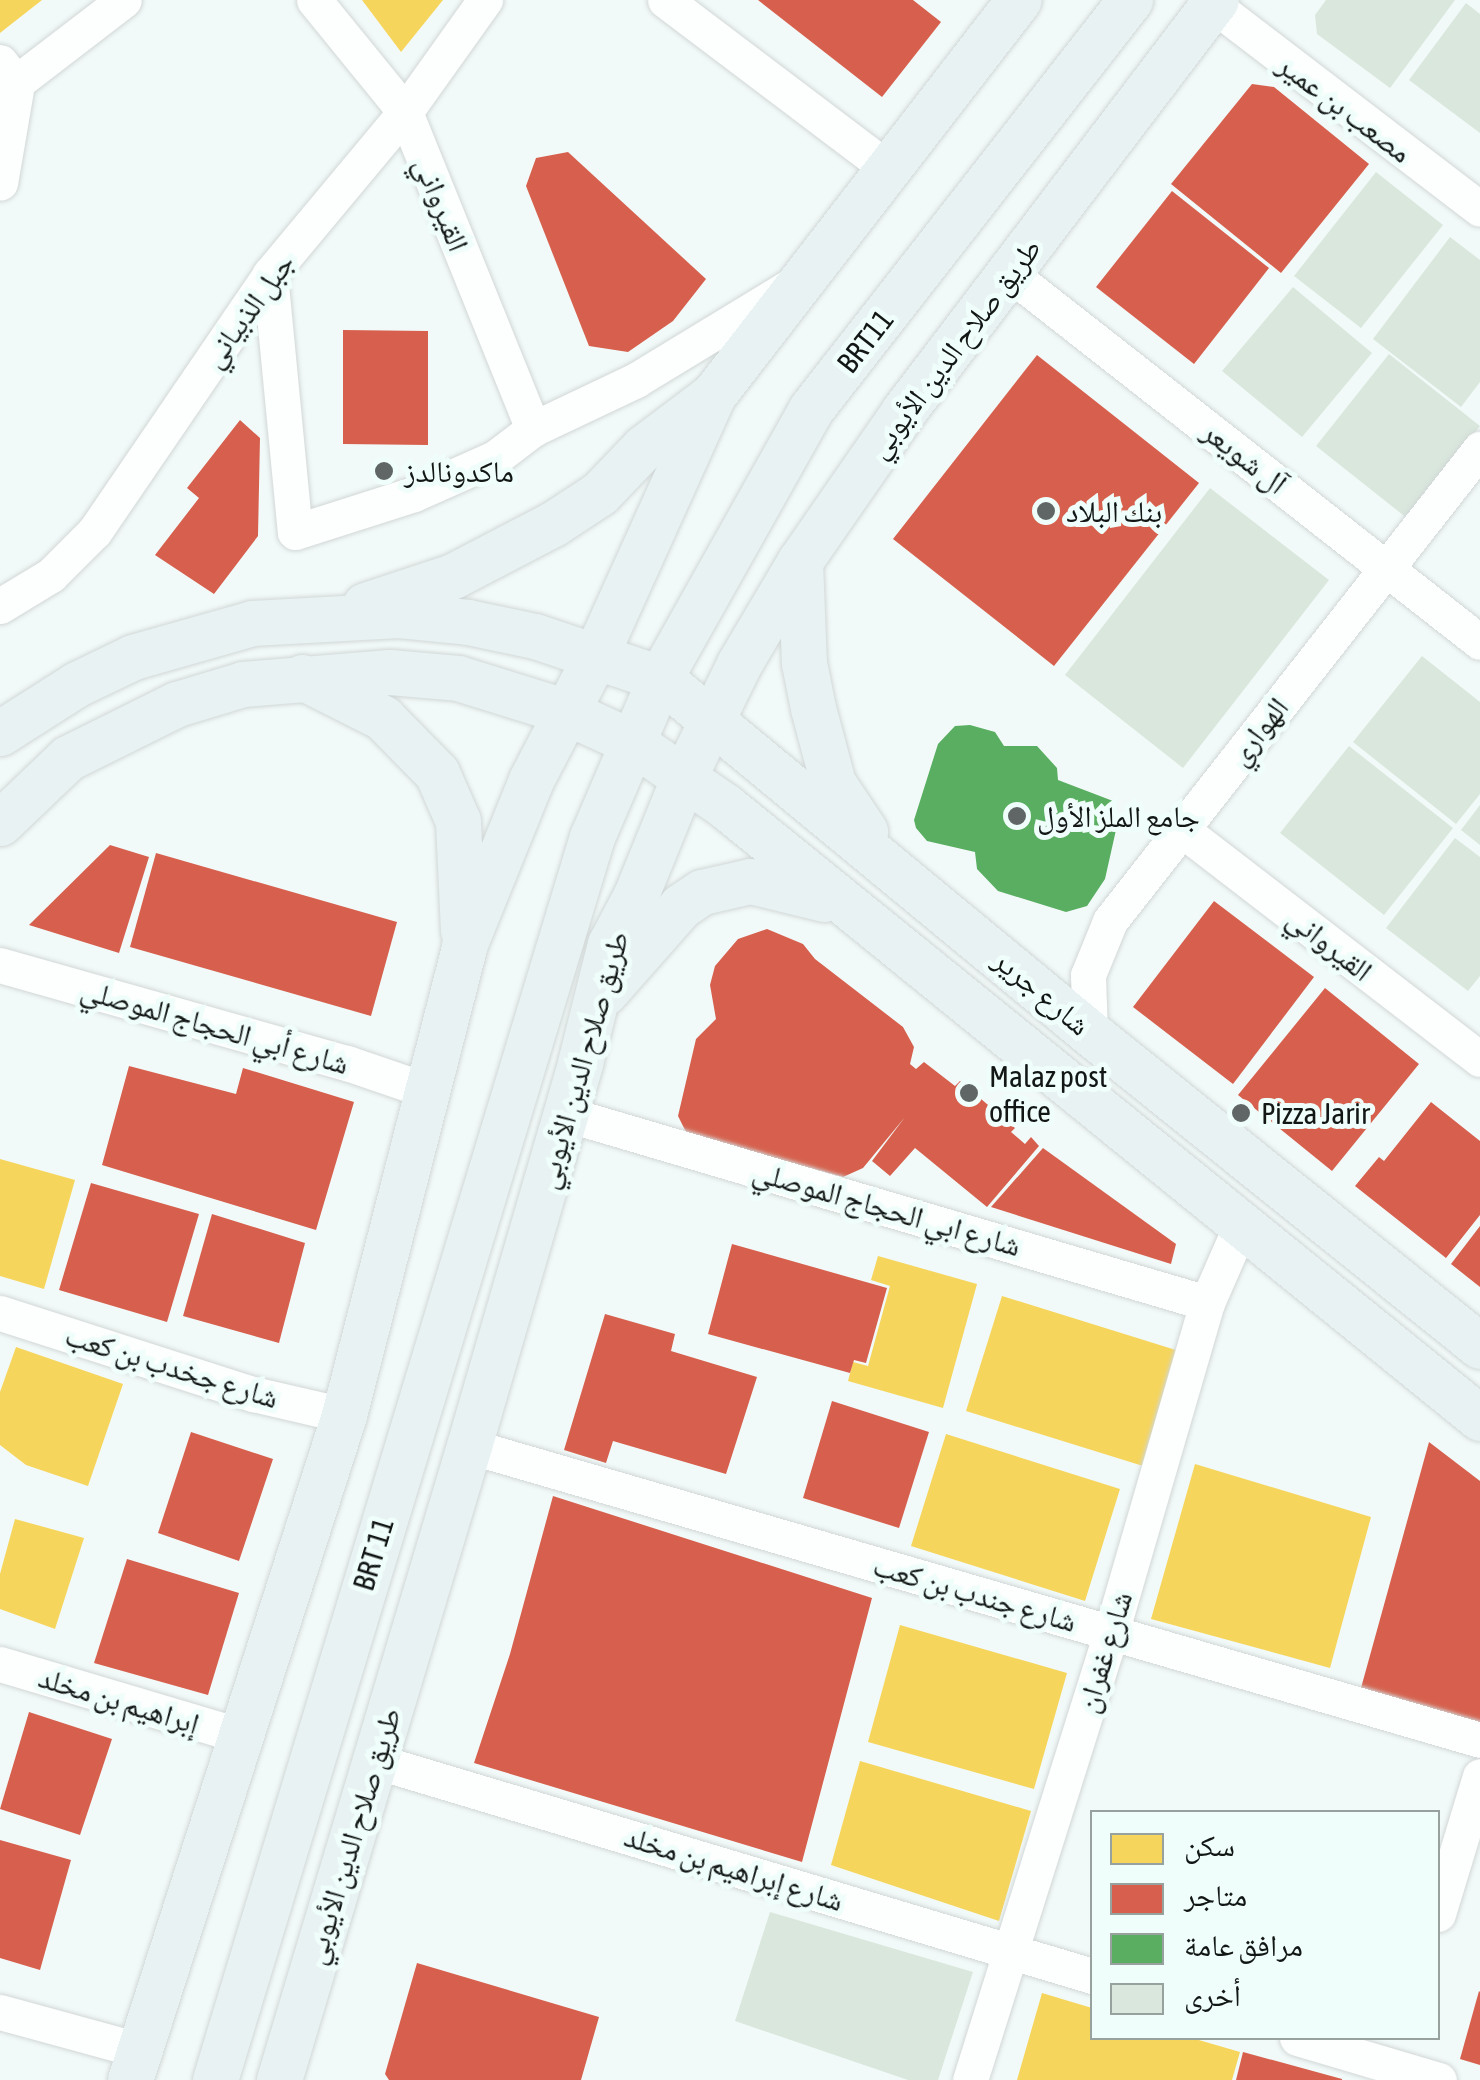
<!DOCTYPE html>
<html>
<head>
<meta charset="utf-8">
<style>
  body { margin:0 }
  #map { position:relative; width:1480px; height:2080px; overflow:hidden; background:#f2faf9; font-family:"Asap Condensed","Noto Naskh Arabic",sans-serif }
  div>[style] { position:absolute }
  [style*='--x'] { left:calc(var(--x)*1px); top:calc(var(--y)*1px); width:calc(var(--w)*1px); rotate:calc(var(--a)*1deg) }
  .homes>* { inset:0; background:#f6d55c }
  .shops>* { inset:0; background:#d6604d }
  .public>* { inset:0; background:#5aae61 }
  .building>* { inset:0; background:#d9e7dd }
  .roads { filter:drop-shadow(0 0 2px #d1d7d6) drop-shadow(0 0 2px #d1d7d6) }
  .minor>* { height:35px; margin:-17.5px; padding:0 17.5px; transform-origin:17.5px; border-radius:17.5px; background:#fdfefe }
  .major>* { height:45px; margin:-22.5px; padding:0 22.5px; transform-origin:22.5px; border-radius:22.5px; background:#e8f2f3 }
  .dots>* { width:28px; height:28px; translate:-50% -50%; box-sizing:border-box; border:5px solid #effefa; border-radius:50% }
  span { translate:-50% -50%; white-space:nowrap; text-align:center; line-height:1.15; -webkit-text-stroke:10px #effefa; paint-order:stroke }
  .street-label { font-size:30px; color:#121716 }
  .poi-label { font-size:30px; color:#121716 }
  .left { translate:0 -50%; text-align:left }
  .legend { position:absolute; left:1090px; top:1810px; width:350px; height:230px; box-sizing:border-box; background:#effefa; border:2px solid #97a29f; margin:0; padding:12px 18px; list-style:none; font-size:30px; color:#121716 }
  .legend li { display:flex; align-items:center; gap:20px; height:50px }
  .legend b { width:50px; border:2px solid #97a29f }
</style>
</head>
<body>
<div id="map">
  <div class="homes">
    <div style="clip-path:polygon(0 0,42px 0,0 33px)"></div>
    <div style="clip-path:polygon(362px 0,443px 0,401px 52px)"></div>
    <div style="clip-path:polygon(0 1159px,75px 1180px,44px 1289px,0 1276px)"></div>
    <div style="clip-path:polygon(878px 1256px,977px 1284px,943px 1408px,848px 1381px,853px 1362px,868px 1366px,890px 1286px,871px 1280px)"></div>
    <div style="clip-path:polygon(1002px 1296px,1179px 1351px,1143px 1466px,966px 1411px)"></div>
    <div style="clip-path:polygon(16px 1347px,123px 1384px,88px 1486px,26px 1465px,0 1445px,0 1392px)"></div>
    <div style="clip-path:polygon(946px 1434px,1120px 1489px,1085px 1601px,911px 1546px)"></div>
    <div style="clip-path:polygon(1195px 1464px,1371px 1517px,1330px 1668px,1151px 1619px)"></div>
    <div style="clip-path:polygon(15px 1519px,84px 1538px,55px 1629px,0 1609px,0 1574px)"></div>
    <div style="clip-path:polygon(900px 1625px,1067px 1673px,1034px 1789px,868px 1742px)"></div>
    <div style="clip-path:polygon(860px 1761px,1031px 1811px,999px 1921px,831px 1865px)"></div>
    <div style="clip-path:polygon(1042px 1993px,1092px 2008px,1092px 2038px,1192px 2038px,1240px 2052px,1232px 2080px,1017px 2080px)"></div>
  </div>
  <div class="shops">
    <div style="clip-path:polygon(758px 0,913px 0,941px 22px,882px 97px)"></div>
    <div style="clip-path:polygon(1252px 84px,1274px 87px,1369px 164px,1281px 273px,1171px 184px)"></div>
    <div style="clip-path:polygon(568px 152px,706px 279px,673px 321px,628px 352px,589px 346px,526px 186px,536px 158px)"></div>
    <div style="clip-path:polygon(1172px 191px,1269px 268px,1194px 364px,1096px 287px)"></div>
    <div style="clip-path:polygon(343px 330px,428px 331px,428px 445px,343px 444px)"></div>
    <div style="clip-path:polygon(1037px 355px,1199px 483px,1054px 666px,893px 539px)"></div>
    <div style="clip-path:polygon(240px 420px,260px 438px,258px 536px,214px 594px,155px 555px,199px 498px,187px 488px)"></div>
    <div style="clip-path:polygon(110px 845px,149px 857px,119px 953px,29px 925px)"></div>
    <div style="clip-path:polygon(156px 853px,397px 922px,371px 1016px,130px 947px)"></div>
    <div style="clip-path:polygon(1214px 901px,1314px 977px,1233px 1084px,1133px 1007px)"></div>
    <div style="clip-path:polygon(767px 929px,803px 944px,815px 959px,903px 1027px,914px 1047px,910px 1064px,916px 1069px,924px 1062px,955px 1086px,960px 1081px,1015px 1128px,1011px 1132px,1025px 1144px,1031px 1137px,1039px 1146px,987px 1207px,915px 1148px,890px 1176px,872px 1161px,905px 1117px,863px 1168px,843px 1177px,687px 1134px,678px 1116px,696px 1039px,716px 1019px,710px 985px,715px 966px,738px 939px)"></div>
    <div style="clip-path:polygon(1325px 988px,1419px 1064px,1332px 1171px,1238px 1095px)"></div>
    <div style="clip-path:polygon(129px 1066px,236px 1094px,243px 1068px,354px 1102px,316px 1230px,102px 1165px)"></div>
    <div style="clip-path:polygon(1431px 1102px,1480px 1141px,1480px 1215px,1446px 1258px,1355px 1186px,1379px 1157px,1384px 1161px)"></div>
    <div style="clip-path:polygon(1043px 1148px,1176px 1244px,1171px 1264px,991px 1207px)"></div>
    <div style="clip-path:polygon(91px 1183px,199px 1214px,167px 1322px,59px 1290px)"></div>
    <div style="clip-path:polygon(212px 1214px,305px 1243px,279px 1343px,183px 1316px)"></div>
    <div style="clip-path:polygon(1480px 1226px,1480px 1287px,1451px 1264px)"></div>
    <div style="clip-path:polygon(732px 1244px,887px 1288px,866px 1363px,854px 1360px,850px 1373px,708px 1334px)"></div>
    <div style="clip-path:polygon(605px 1314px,675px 1334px,671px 1351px,757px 1377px,726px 1474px,613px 1441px,606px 1463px,564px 1450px)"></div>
    <div style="clip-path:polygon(832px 1401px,929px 1432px,899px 1528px,803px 1498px)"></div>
    <div style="clip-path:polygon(191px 1432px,273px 1459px,239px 1561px,158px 1533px)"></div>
    <div style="clip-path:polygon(1429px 1442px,1480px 1481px,1480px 1723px,1361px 1688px)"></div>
    <div style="clip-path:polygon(553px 1496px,872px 1598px,802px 1862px,474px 1763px,510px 1654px)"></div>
    <div style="clip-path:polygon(127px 1559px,239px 1593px,208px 1695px,94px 1663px)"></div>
    <div style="clip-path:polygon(29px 1712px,112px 1739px,80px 1835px,0 1809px)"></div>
    <div style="clip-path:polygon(0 1840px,71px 1860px,40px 1970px,0 1958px)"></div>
    <div style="clip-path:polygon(417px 1963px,599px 2017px,581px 2080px,389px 2080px,385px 2074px)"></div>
    <div style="clip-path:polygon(1479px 1991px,1480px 1992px,1480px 2065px,1460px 2059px)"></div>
    <div style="clip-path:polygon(1243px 2052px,1342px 2079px,1342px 2080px,1236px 2080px)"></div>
  </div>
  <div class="public">
    <div style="clip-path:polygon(970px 725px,995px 732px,1004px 746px,1037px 746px,1057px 768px,1058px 780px,1113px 801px,1118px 821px,1105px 879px,1087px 906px,1066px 912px,998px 891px,977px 869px,975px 852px,927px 841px,916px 828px,914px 820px,938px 744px,955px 726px)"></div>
  </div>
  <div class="building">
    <div style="clip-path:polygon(1326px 0,1455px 0,1390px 88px,1317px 34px,1315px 15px)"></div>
    <div style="clip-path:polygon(1466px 3px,1480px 14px,1480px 133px,1409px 80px)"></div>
    <div style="clip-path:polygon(1376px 172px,1443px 225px,1361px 328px,1294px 276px)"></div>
    <div style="clip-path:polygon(1450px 237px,1480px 260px,1480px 382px,1461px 407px,1373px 339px)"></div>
    <div style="clip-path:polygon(1293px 287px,1372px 353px,1302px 437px,1222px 371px)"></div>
    <div style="clip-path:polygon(1389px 354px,1480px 426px,1408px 519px,1316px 446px)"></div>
    <div style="clip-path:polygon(1210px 488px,1329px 580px,1183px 768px,1065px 675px)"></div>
    <div style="clip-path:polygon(1422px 656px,1480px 702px,1480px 794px,1456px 824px,1353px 742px)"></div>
    <div style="clip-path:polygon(1349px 746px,1453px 828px,1384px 915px,1280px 833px)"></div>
    <div style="clip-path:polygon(1480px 805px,1480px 845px,1461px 830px)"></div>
    <div style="clip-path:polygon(1455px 838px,1480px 857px,1480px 976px,1468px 991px,1386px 928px)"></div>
    <div style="clip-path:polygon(770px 1912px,973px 1972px,938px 2080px,908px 2080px,735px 2021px)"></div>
  </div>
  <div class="roads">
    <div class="minor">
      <div style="--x:314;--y:0;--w:144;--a:50.9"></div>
      <div style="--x:405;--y:112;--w:342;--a:68"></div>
      <div style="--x:665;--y:0;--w:282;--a:37.1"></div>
      <div style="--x:1212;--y:4;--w:337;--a:37.4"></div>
      <div style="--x:0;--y:62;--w:28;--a:52"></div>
      <div style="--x:17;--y:84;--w:100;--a:99.7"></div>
      <div style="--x:0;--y:95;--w:156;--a:-37.5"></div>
      <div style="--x:1009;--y:273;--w:598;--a:38.08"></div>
      <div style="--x:270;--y:274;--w:259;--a:84.5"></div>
      <div style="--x:295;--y:532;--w:125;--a:-17.7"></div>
      <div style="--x:414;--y:494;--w:89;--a:-24"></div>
      <div style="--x:495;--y:458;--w:48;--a:-37.3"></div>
      <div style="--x:533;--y:429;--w:114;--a:-25.4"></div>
      <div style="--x:636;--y:380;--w:179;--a:-31.3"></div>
      <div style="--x:0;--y:606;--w:60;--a:-31.3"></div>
      <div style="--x:51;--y:575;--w:62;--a:-45"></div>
      <div style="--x:95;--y:531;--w:311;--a:-55.7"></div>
      <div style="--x:270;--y:274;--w:211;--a:-50.2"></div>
      <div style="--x:405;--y:112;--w:138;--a:-54.5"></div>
      <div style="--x:1181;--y:829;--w:377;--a:37.6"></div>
      <div style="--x:0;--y:965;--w:361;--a:15.8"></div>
      <div style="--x:347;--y:1063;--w:87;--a:18.9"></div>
      <div style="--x:1090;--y:1033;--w:58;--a:-92"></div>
      <div style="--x:1088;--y:975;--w:58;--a:-67.8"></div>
      <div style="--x:1110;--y:921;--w:600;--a:-51.91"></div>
      <div style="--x:566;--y:1114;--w:668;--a:16.43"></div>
      <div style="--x:0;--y:1313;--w:266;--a:17.8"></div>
      <div style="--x:253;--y:1394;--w:93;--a:13"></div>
      <div style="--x:469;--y:1446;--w:1053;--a:16.21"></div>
      <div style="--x:0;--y:1664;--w:248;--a:16.6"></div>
      <div style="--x:375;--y:1761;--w:749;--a:16.69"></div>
      <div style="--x:1438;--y:1914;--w:144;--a:-73.1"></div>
      <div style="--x:0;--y:2012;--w:144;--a:15.3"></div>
      <div style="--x:1297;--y:2038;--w:148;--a:16.5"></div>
      <div style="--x:970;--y:2080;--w:469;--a:-72.5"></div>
      <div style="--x:1111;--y:1633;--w:344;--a:-73.8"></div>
      <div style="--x:1207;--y:1303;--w:85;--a:-66.4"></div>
    </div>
    <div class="major">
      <div style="--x:800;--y:561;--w:102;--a:87.8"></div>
      <div style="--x:804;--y:663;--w:46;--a:78.7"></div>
      <div style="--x:813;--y:708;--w:78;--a:75.1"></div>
      <div style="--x:833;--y:783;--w:58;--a:56.3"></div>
      <div style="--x:365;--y:605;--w:93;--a:-18.2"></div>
      <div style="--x:453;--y:576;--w:113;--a:-27.5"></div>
      <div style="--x:553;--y:524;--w:56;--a:-33.4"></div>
      <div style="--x:600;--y:493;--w:62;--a:-46.3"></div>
      <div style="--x:643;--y:448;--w:88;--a:-37.1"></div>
      <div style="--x:302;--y:677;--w:91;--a:26.8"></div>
      <div style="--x:383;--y:718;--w:77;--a:45.5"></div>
      <div style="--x:437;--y:773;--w:52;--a:66.4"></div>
      <div style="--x:458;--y:821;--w:110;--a:87.4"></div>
      <div style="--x:0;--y:733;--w:91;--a:-32.5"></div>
      <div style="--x:77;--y:684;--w:62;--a:-25.7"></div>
      <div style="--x:133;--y:657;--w:124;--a:-15.9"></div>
      <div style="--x:252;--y:623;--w:147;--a:-3.1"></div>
      <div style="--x:399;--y:615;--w:69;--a:5.8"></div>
      <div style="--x:468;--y:622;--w:68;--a:11.8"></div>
      <div style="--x:535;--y:636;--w:132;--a:18.6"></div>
      <div style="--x:660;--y:678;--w:558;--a:39.54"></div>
      <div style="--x:1090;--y:1033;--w:500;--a:38.75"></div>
      <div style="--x:0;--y:823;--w:94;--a:-43.7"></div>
      <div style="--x:68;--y:758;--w:122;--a:-26.4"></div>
      <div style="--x:177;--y:704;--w:69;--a:-16.9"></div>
      <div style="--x:243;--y:684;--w:147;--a:-4.7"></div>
      <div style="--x:390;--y:672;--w:68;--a:5"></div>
      <div style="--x:458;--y:678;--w:111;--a:17.3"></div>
      <div style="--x:564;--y:711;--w:75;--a:24.5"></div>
      <div style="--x:632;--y:742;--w:113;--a:34.5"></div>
      <div style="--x:725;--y:806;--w:972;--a:39.03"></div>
      <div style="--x:605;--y:992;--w:115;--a:-48.5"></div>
      <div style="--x:681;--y:906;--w:25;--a:-34"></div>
      <div style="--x:702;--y:892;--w:49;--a:-12.9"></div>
      <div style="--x:750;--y:881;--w:76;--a:13.7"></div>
      <div style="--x:130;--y:2080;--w:699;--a:-72.16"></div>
      <div style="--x:344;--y:1415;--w:484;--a:-75.6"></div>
      <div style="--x:464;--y:946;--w:179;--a:-68"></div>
      <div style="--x:531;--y:780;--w:139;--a:-62.5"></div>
      <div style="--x:595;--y:657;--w:289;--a:-65.7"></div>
      <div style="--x:714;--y:394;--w:498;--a:-52.3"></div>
      <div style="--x:215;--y:2080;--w:1299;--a:-73.13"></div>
      <div style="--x:592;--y:837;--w:173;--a:-66.8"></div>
      <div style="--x:660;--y:678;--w:308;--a:-60.7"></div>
      <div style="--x:811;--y:409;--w:519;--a:-52.05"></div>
      <div style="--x:279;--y:2080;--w:662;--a:-73.32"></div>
      <div style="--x:469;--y:1446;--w:399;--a:-73.8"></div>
      <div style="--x:580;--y:1063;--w:123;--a:-75.9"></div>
      <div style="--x:610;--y:944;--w:55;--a:-62"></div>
      <div style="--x:636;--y:895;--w:125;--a:-67.9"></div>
      <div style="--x:683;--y:779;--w:128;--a:-64"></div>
      <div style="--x:739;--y:664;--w:120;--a:-59.4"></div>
      <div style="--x:800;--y:561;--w:181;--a:-55.3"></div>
      <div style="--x:903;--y:412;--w:517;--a:-52.78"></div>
    </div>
  </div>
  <div class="dots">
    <div style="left:384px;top:471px;background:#606665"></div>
    <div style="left:1046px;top:511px;background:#606665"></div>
    <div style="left:1017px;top:816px;background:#606665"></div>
    <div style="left:969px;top:1093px;background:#606665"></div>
    <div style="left:1241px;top:1113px;background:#606665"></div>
  </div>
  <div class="street-label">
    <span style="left:1345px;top:108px;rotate:37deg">مصعب بن عمير</span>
    <span style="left:442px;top:204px;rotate:68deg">القيرواني</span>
    <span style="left:248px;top:310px;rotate:-54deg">جبل الذبياني</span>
    <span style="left:865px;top:341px;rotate:-52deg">BRT11</span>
    <span style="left:954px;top:348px;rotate:-53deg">طريق صلاح الدين الأيوبي</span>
    <span style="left:1245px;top:457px;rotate:38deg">آل شويعر</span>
    <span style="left:1258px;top:731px;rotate:-52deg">الهواري</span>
    <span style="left:1330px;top:944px;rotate:38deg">القيرواني</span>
    <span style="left:1042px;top:992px;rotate:40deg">شارع جرير</span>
    <span style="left:215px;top:1026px;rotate:16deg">شارع أبي الحجاج الموصلي</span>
    <span style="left:582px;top:1060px;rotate:-74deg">طريق صلاح الدين الأيوبي</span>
    <span style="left:887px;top:1208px;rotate:16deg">شارع ابي الحجاج الموصلي</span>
    <span style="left:172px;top:1366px;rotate:17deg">شارع جخدب بن كعب</span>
    <span style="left:373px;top:1554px;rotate:-73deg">BRT 11</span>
    <span style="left:975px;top:1593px;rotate:16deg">شارع جندب بن كعب</span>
    <span style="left:1104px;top:1652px;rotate:-73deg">شارع غفران</span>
    <span style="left:119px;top:1700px;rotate:17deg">إبراهيم بن مخلد</span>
    <span style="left:352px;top:1836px;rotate:-73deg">طريق صلاح الدين الأيوبي</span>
    <span style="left:734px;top:1868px;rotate:17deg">شارع إبراهيم بن مخلد</span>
  </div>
  <div class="poi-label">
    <span class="left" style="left:404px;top:471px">ماكدونالدز</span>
    <span class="left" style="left:1066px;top:511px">بنك البلاد</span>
    <span class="left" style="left:1037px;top:816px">جامع الملز الأول</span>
    <span class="left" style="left:989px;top:1093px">Malaz post<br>office</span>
    <span class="left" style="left:1261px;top:1113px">Pizza Jarir</span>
  </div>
  <ul class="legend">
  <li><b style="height:28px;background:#f6d55c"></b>سكن</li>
  <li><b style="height:28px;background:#d6604d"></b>متاجر</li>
  <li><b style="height:28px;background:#5aae61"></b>مرافق عامة</li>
  <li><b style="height:28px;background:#d9e7dd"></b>أخرى</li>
  </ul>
</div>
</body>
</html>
